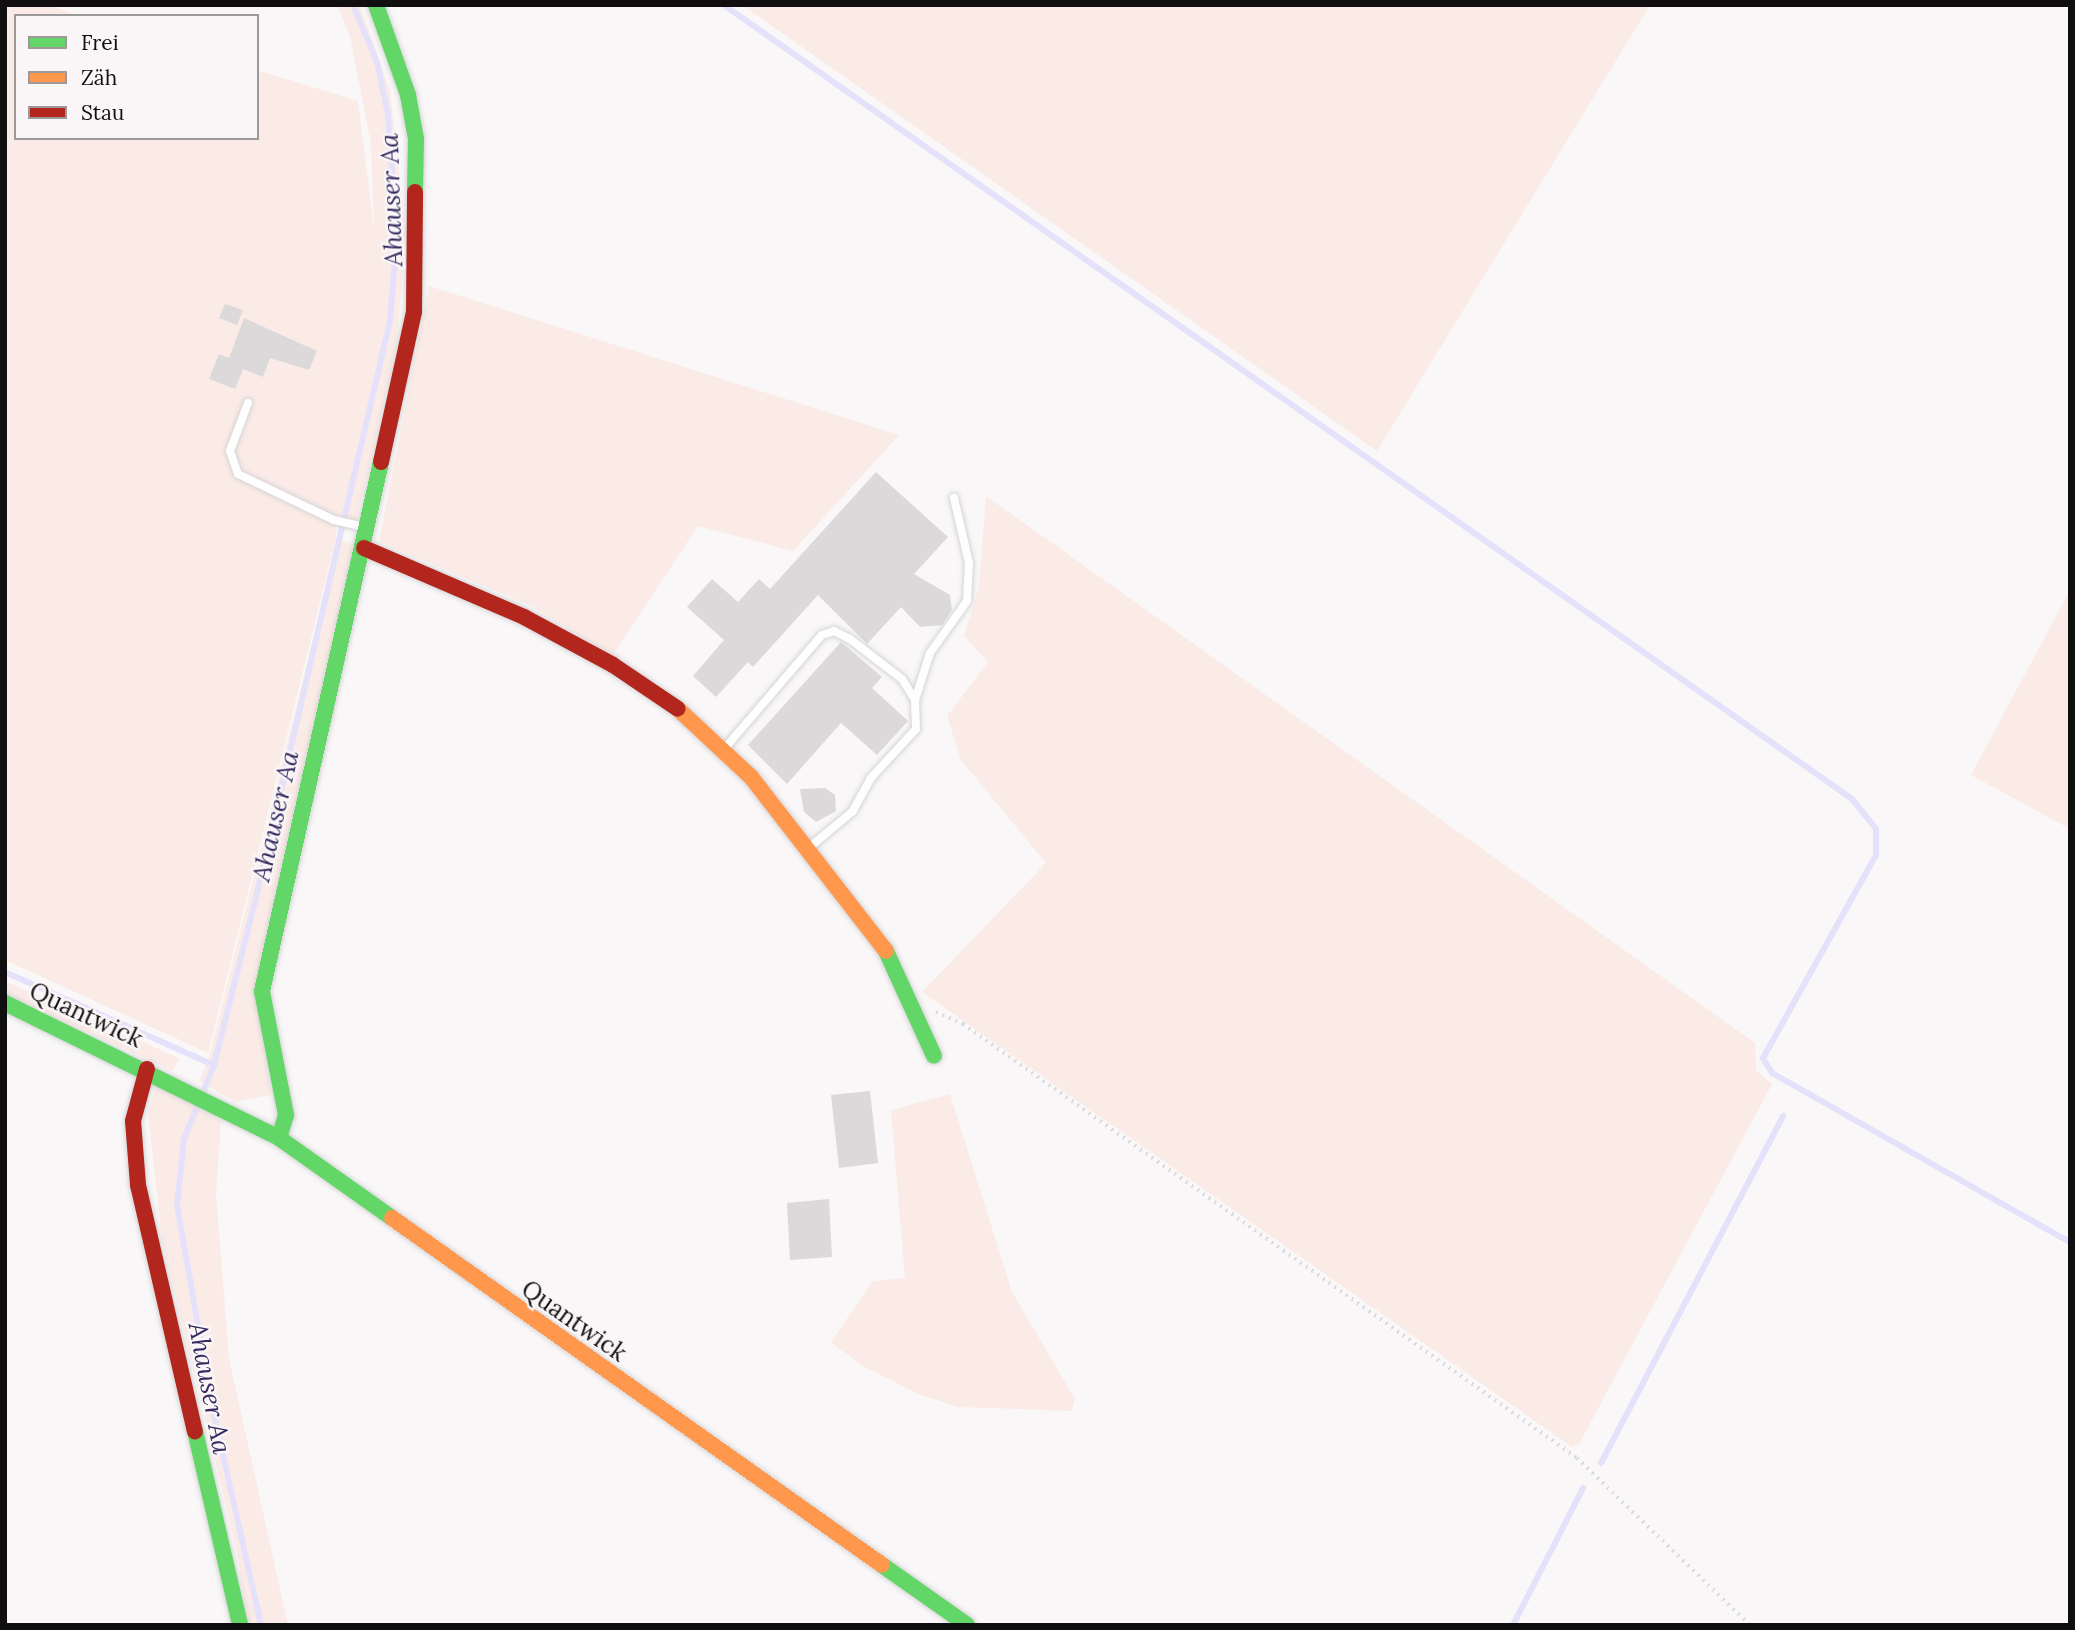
<!DOCTYPE html>
<html>
<head>
<meta charset="utf-8">
<style>
  body { margin:0 }
  #map { position:relative; width:2075px; height:1630px; overflow:hidden; background:#f9f7f8; font-family:Lora,serif }
  div>[style] { position:absolute }
  [style*='--x'] { left:calc(var(--x)*1px); top:calc(var(--y)*1px); width:calc(var(--w)*1px); rotate:calc(var(--a)*1deg) }
  .green>* { inset:0; background:#fbebe6 }
  .stream>* { height:6px; margin:-3px; padding:0 3px; transform-origin:3px; border-radius:3px; background:#e5e1fb }
  .building>* { inset:0; background:#dbd9da }
  .path>* { height:3.5px; margin-top:-1.75px; transform-origin:0; background:repeating-linear-gradient(90deg,#dbdbdb 0 2px,transparent 0 7px) }
  .roads { filter:drop-shadow(0 0 2px #d6d4d5) drop-shadow(0 0 2px #d6d4d5) }
  .lane>* { height:8px; margin:-4px; padding:0 4px; transform-origin:4px; border-radius:4px; background:#fefefe }
  .fast>* { height:16px; margin:-8px; padding:0 8px; transform-origin:8px; border-radius:8px; background:#63d668 }
  .slow>* { height:16px; margin:-8px; padding:0 8px; transform-origin:8px; border-radius:8px; background:#ff974d }
  .jam>* { height:16px; margin:-8px; padding:0 8px; transform-origin:8px; border-radius:8px; background:#b3261e }
  span { translate:-50% -50%; white-space:nowrap; text-align:center; line-height:1.15; -webkit-text-stroke:5px #faf6f8; paint-order:stroke }
  .street-label { font-size:24px; color:#100e0f }
  .water-label { font-size:26px; color:#362b60; font-style:italic }
  .frame { position:absolute; inset:0; border:7px solid #100e0f; pointer-events:none }
  .legend { position:absolute; left:14px; top:14px; width:245px; height:126px; box-sizing:border-box; background:#faf6f8; border:2px solid #9c999b; margin:0; padding:9px 12px; list-style:none; font-size:21px; color:#100e0f }
  .legend li { display:flex; align-items:center; gap:14px; height:35px }
  .legend b { width:35px; border:2px solid #9c999b }
</style>
</head>
<body>
<div id="map">
  <div class="green">
    <div style="clip-path:polygon(5px 5px,48px 5px,82px 16px,16px 16px,16px 138px,257px 138px,257px 70px,358px 101px,374px 229px,371px 144px,350px 36px,337px 5px,360px 5px,390px 91px,406px 232px,396px 348px,355px 526px,336px 520px,336px 538px,208px 1053px,5px 960px)"></div>
    <div style="clip-path:polygon(742px 5px,1650px 5px,1377px 451px)"></div>
    <div style="clip-path:polygon(429px 286px,899px 435px,793px 551px,698px 526px,612px 656px,530px 605px,379px 542px)"></div>
    <div style="clip-path:polygon(986px 496px,1755px 1043px,1756px 1070px,1772px 1084px,1579px 1444px,1572px 1447px,922px 992px,1046px 863px,961px 760px,947px 716px,988px 662px,964px 636px,979px 586px)"></div>
    <div style="clip-path:polygon(338px 539px,360px 546px,258px 991px,271px 1095px,236px 1102px,199px 1081px,209px 1058px)"></div>
    <div style="clip-path:polygon(2070px 590px,2070px 829px,1971px 775px)"></div>
    <div style="clip-path:polygon(5px 981px,179px 1058px,173px 1071px,5px 994px)"></div>
    <div style="clip-path:polygon(158px 1081px,221px 1120px,216px 1194px,229px 1359px,288px 1625px,248px 1625px,237px 1552px,162px 1239px,148px 1112px)"></div>
    <div style="clip-path:polygon(950px 1094px,1012px 1292px,1075px 1399px,1072px 1411px,958px 1407px,916px 1393px,861px 1365px,831px 1342px,873px 1281px,905px 1278px,891px 1110px)"></div>
  </div>
  <div class="stream">
    <div style="--x:724;--y:5;--w:1379;--a:35.14"></div>
    <div style="--x:1852;--y:799;--w:38;--a:51"></div>
    <div style="--x:1876;--y:829;--w:26;--a:90"></div>
    <div style="--x:1876;--y:855;--w:232;--a:119.1"></div>
    <div style="--x:1763;--y:1058;--w:17;--a:59"></div>
    <div style="--x:1772;--y:1073;--w:343;--a:29.6"></div>
    <div style="--x:5;--y:972;--w:229;--a:24"></div>
    <div style="--x:1601;--y:1463;--w:392;--a:-62.3"></div>
    <div style="--x:261;--y:1625;--w:220;--a:-102.6"></div>
    <div style="--x:213;--y:1410;--w:208;--a:-100"></div>
    <div style="--x:177;--y:1205;--w:66;--a:-83.9"></div>
    <div style="--x:184;--y:1139;--w:80;--a:-67.9"></div>
    <div style="--x:214;--y:1065;--w:168;--a:-75.9"></div>
    <div style="--x:255;--y:902;--w:596;--a:-76.92"></div>
    <div style="--x:390;--y:321;--w:86;--a:-85.3"></div>
    <div style="--x:397;--y:235;--w:121;--a:-94.3"></div>
    <div style="--x:388;--y:114;--w:53;--a:-101.9"></div>
    <div style="--x:377;--y:62;--w:62;--a:-112.8"></div>
    <div style="--x:1513;--y:1625;--w:154;--a:-62.9"></div>
  </div>
  <div class="building">
    <div style="clip-path:polygon(225px 304px,243px 310px,237px 325px,219px 318px)"></div>
    <div style="clip-path:polygon(244px 318px,317px 351px,309px 370px,270px 358px,263px 377px,243px 369px,235px 389px,209px 379px,219px 354px,229px 358px)"></div>
    <div style="clip-path:polygon(876px 472px,948px 537px,914px 574px,950px 595px,952px 610px,942px 625px,920px 627px,901px 607px,867px 644px,818px 595px,753px 667px,748px 662px,716px 697px,693px 676px,724px 640px,687px 607px,712px 579px,738px 602px,759px 579px,770px 589px)"></div>
    <div style="clip-path:polygon(841px 642px,882px 677px,872px 688px,908px 721px,877px 755px,841px 723px,787px 784px,748px 745px)"></div>
    <div style="clip-path:polygon(825px 788px,835px 795px,836px 811px,816px 822px,804px 812px,800px 789px)"></div>
    <div style="clip-path:polygon(870px 1091px,878px 1163px,839px 1168px,831px 1095px)"></div>
    <div style="clip-path:polygon(829px 1199px,832px 1257px,790px 1260px,787px 1203px)"></div>
  </div>
  <div class="path">
    <div style="--x:936;--y:1012;--w:30;--a:24"></div>
    <div style="--x:963;--y:1024;--w:752;--a:35.25"></div>
    <div style="--x:1577;--y:1458;--w:240;--a:44"></div>
  </div>
  <div class="roads">
    <div class="lane">
      <div style="--x:248;--y:403;--w:51;--a:110.6"></div>
      <div style="--x:230;--y:451;--w:24;--a:71"></div>
      <div style="--x:238;--y:474;--w:106;--a:25.6"></div>
      <div style="--x:334;--y:520;--w:31;--a:13"></div>
      <div style="--x:915;--y:700;--w:49;--a:-72.3"></div>
      <div style="--x:930;--y:653;--w:64;--a:-54.6"></div>
      <div style="--x:967;--y:601;--w:38;--a:-87"></div>
      <div style="--x:969;--y:563;--w:67;--a:-103"></div>
      <div style="--x:725;--y:748;--w:149;--a:-49.4"></div>
      <div style="--x:822;--y:635;--w:13;--a:-18"></div>
      <div style="--x:834;--y:631;--w:18;--a:27"></div>
      <div style="--x:850;--y:639;--w:66;--a:37.6"></div>
      <div style="--x:902;--y:679;--w:25;--a:58"></div>
      <div style="--x:915;--y:700;--w:29;--a:88"></div>
      <div style="--x:916;--y:729;--w:67;--a:132.6"></div>
      <div style="--x:871;--y:778;--w:38;--a:119"></div>
      <div style="--x:853;--y:811;--w:56;--a:140.1"></div>
    </div>
    <div class="fast">
      <div style="--x:376;--y:5;--w:96;--a:70.4"></div>
      <div style="--x:408;--y:95;--w:45;--a:79.7"></div>
      <div style="--x:416;--y:139;--w:53;--a:91.1"></div>
      <div style="--x:886;--y:951;--w:115;--a:65.4"></div>
      <div style="--x:5;--y:1003;--w:305;--a:26.2"></div>
      <div style="--x:279;--y:1138;--w:138;--a:35.3"></div>
      <div style="--x:279;--y:1138;--w:24;--a:-73"></div>
      <div style="--x:286;--y:1115;--w:126;--a:-101"></div>
      <div style="--x:262;--y:991;--w:542;--a:-77.32"></div>
      <div style="--x:195;--y:1431;--w:199;--a:76.9"></div>
      <div style="--x:882;--y:1565;--w:104;--a:35.2"></div>
    </div>
    <div class="slow">
      <div style="--x:678;--y:709;--w:100;--a:43"></div>
      <div style="--x:751;--y:777;--w:220;--a:52.2"></div>
      <div style="--x:392;--y:1218;--w:600;--a:35.3"></div>
    </div>
    <div class="jam">
      <div style="--x:381;--y:462;--w:154;--a:-77.6"></div>
      <div style="--x:414;--y:312;--w:120;--a:-89.5"></div>
      <div style="--x:364;--y:548;--w:174;--a:23.3"></div>
      <div style="--x:524;--y:617;--w:101;--a:28.3"></div>
      <div style="--x:613;--y:665;--w:78;--a:34.1"></div>
      <div style="--x:147;--y:1069;--w:54;--a:105.1"></div>
      <div style="--x:133;--y:1121;--w:64;--a:85.5"></div>
      <div style="--x:138;--y:1185;--w:253;--a:77"></div>
    </div>
  </div>
  <div class="street-label">
    <span style="left:86px;top:1015px;rotate:25deg">Quantwick</span>
    <span style="left:574px;top:1321px;rotate:35deg">Quantwick</span>
  </div>
  <div class="water-label">
    <span style="left:391px;top:200px;rotate:-92deg">Ahauser Aa</span>
    <span style="left:275px;top:816px;rotate:-77deg">Ahauser Aa</span>
    <span style="left:210px;top:1388px;rotate:79deg">Ahauser Aa</span>
  </div>
  <div class="frame"></div>
  <ul class="legend">
  <li><b style="height:9px;background:#63d668"></b>Frei</li>
  <li><b style="height:9px;background:#ff974d"></b>Zäh</li>
  <li><b style="height:9px;background:#b3261e"></b>Stau</li>
  </ul>
</div>
</body>
</html>
